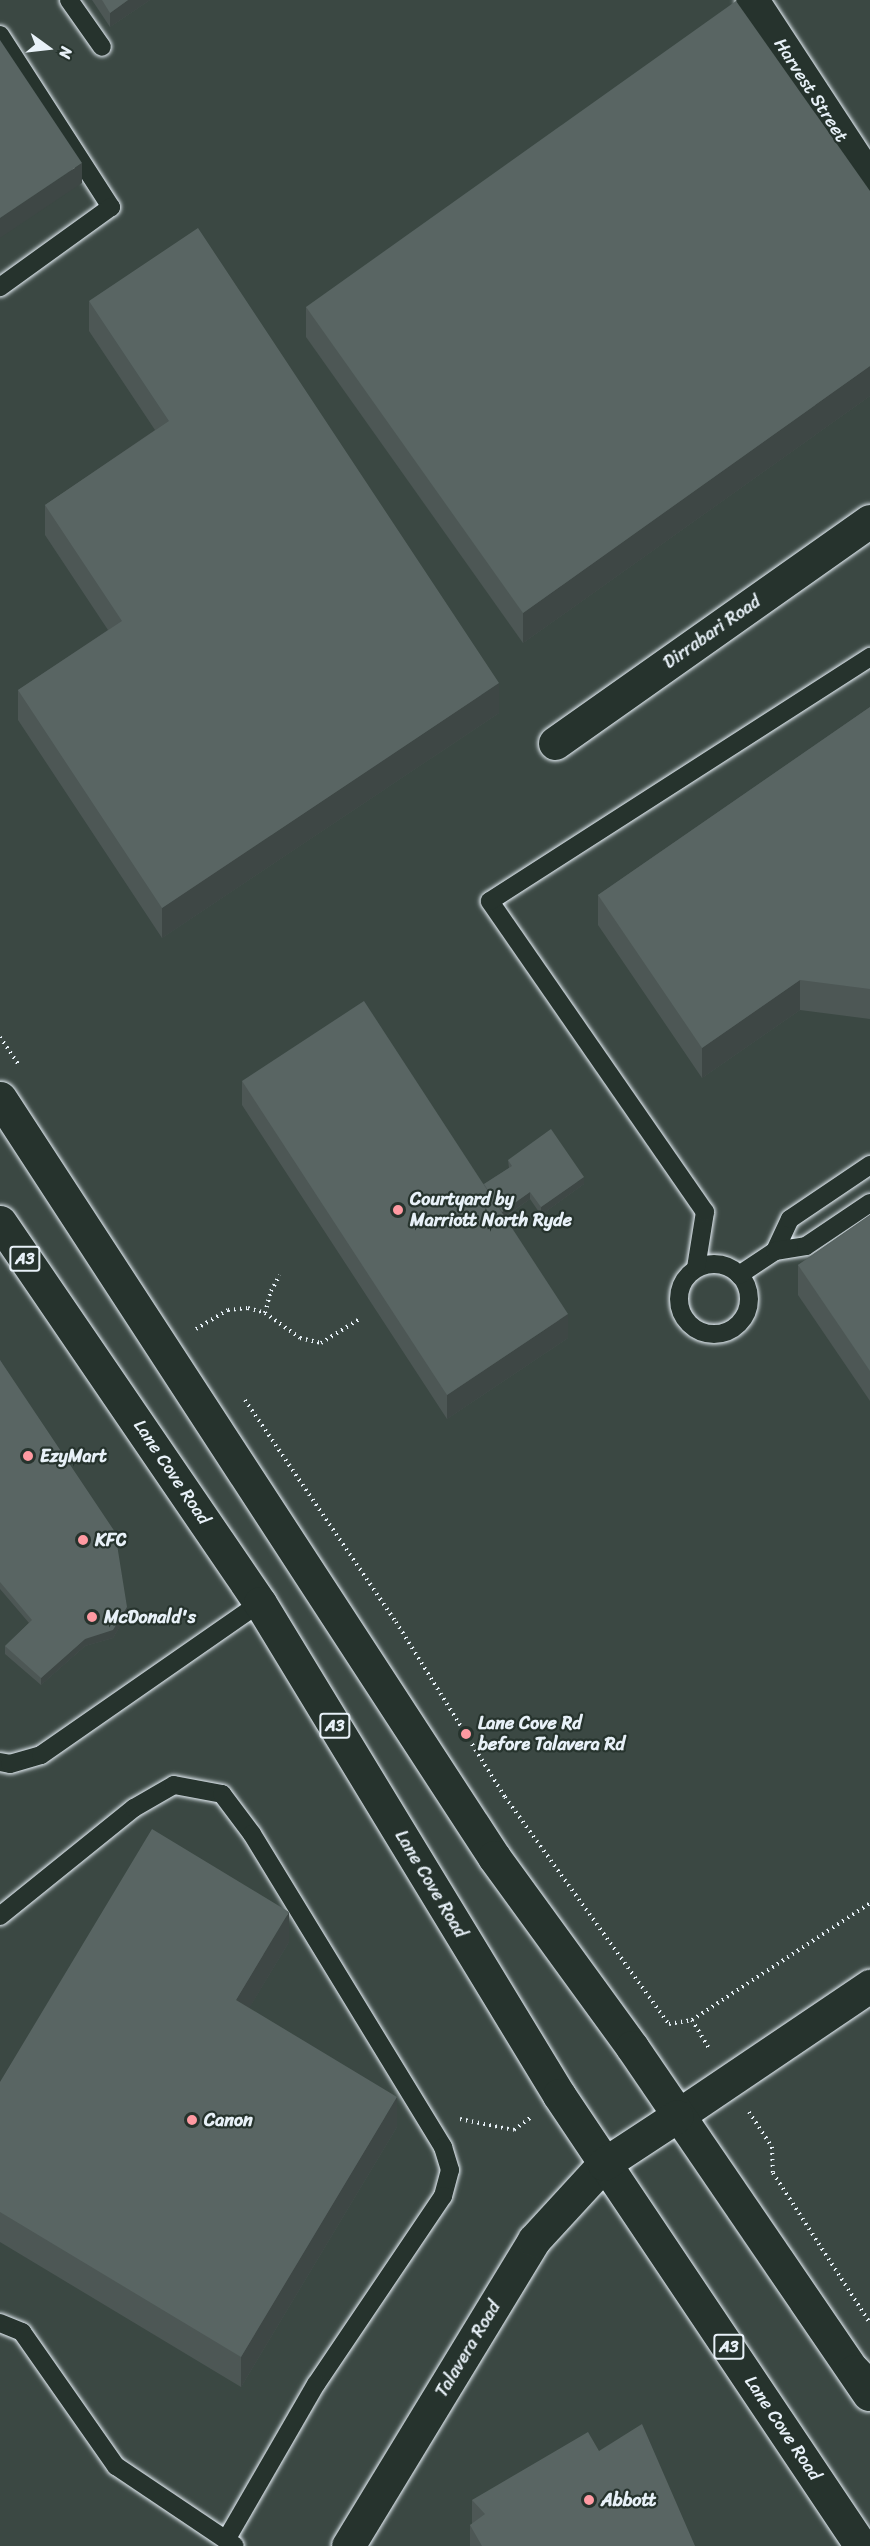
<!DOCTYPE html>
<html>
<head>
<meta charset="utf-8">
<style>
  body { margin:0 }
  #map { position:relative; width:870px; height:2546px; overflow:hidden; background:#2e3b35; font-family:Sriracha,sans-serif }
  div>[style] { position:absolute }
  [style*='--x'] { left:calc(var(--x)*1px); top:calc(var(--y)*1px); width:calc(var(--w)*1px); rotate:calc(var(--a)*1deg) }
  .built>* { inset:0; background:#3b4843 }
  .path>* { height:4px; margin-top:-2px; transform-origin:0; background:repeating-linear-gradient(90deg,#e8f1f8 0 1.5px,transparent 0 6px) }
  .roads { filter:drop-shadow(0 0 2px #e8f1f8) drop-shadow(0 0 2px #e8f1f8) }
  .service>* { height:18px; margin:-9px; padding:0 9px; transform-origin:9px; border-radius:9px; background:#26332d }
  .service>.ring { margin:-9px; padding:0; box-sizing:content-box; background:none; border:18px solid #26332d; border-radius:50% }
  .minor>* { height:33px; margin:-16.5px; padding:0 16.5px; transform-origin:16.5px; border-radius:16.5px; background:#26332d }
  .secondary>* { height:33px; margin:-16.5px; padding:0 16.5px; transform-origin:16.5px; border-radius:16.5px; background:#26332d }
  .trunk>* { height:33px; margin:-16.5px; padding:0 16.5px; transform-origin:16.5px; border-radius:16.5px; background:#26332d }
  .motorway>* { height:33px; margin:-16.5px; padding:0 16.5px; transform-origin:16.5px; border-radius:16.5px; background:#26332d }
  .wall>* { inset:0; background:#4d5755 }
  .shaded-wall>* { inset:0; background:#3e4745 }
  .building>* { inset:0; background:#596563 }
  .dots>* { width:16px; height:16px; translate:-50% -50%; box-sizing:border-box; border:3px solid #26332d; border-radius:50% }
  span { translate:-50% -50%; white-space:nowrap; text-align:center; line-height:1.15; -webkit-text-stroke:4.5px #26332d; paint-order:stroke }
  .shield-label span { padding:2px 4px; background:#26332d; border:2px solid; border-radius:4px; -webkit-text-stroke-width:0 }
  .shield-label { font-size:16px; color:#e8f1f8; font-weight:700 }
  .street-label { font-size:18px; color:#e8f1f8 }
  .poi-label { font-size:18px; color:#e8f1f8; font-weight:700 }
  .left { translate:0 -50%; text-align:left }
  .north { position:absolute; left:18px; top:18px; width:60px; height:60px; -webkit-text-stroke:4px #26332d; paint-order:stroke; rotate:105deg; font-size:16px; font-weight:700; line-height:24px; text-align:center; color:#e8f1f8 }
  .north::after { content:''; display:block; margin:auto; width:21px; height:27px; background:#e8f1f8; clip-path:polygon(50% 0,100% 100%,50% 72%,0 100%) }
</style>
</head>
<body>
<div id="map">
  <div class="built">
    <div style="clip-path:polygon(0 0,870px 0,870px 2546px,0 2546px)"></div>
  </div>
  <div class="path">
    <div style="--x:0;--y:1037;--w:34;--a:56"></div>
    <div style="--x:265;--y:1313;--w:23;--a:-75"></div>
    <div style="--x:271;--y:1291;--w:18;--a:-61"></div>
    <div style="--x:196;--y:1329;--w:37;--a:-31"></div>
    <div style="--x:228;--y:1310;--w:20;--a:-6"></div>
    <div style="--x:248;--y:1308;--w:18;--a:16"></div>
    <div style="--x:265;--y:1313;--w:43;--a:35.5"></div>
    <div style="--x:300;--y:1338;--w:22;--a:13"></div>
    <div style="--x:321;--y:1343;--w:44;--a:-31.9"></div>
    <div style="--x:245;--y:1400;--w:268;--a:55.8"></div>
    <div style="--x:396;--y:1622;--w:206;--a:58.1"></div>
    <div style="--x:505;--y:1797;--w:280;--a:54.2"></div>
    <div style="--x:692;--y:2020;--w:35;--a:59"></div>
    <div style="--x:669;--y:2024;--w:23;--a:-10"></div>
    <div style="--x:692;--y:2020;--w:213;--a:-33.3"></div>
    <div style="--x:749;--y:2112;--w:42;--a:56.7"></div>
    <div style="--x:772;--y:2147;--w:26;--a:88"></div>
    <div style="--x:773;--y:2173;--w:179;--a:57.1"></div>
    <div style="--x:460;--y:2119;--w:55;--a:11.5"></div>
    <div style="--x:514;--y:2130;--w:21;--a:-37"></div>
  </div>
  <div class="roads">
    <div class="service">
      <div style="--x:69;--y:0;--w:57;--a:54.9"></div>
      <div style="--x:0;--y:35;--w:205;--a:57.2"></div>
      <div style="--x:111;--y:207;--w:137;--a:144.2"></div>
      <div style="--x:775;--y:1251;--w:35;--a:-65"></div>
      <div style="--x:790;--y:1219;--w:97;--a:-34"></div>
      <div class="ring" style="left:679px;top:1264px;width:52px;height:52px"></div>
      <div style="--x:696;--y:1268;--w:57;--a:-80.9"></div>
      <div style="--x:705;--y:1212;--w:378;--a:-124.7"></div>
      <div style="--x:490;--y:901;--w:452;--a:-32.7"></div>
      <div style="--x:739;--y:1275;--w:43;--a:-33.7"></div>
      <div style="--x:775;--y:1251;--w:31;--a:-9"></div>
      <div style="--x:806;--y:1246;--w:77;--a:-33.9"></div>
      <div style="--x:0;--y:1762;--w:10;--a:11"></div>
      <div style="--x:10;--y:1764;--w:32;--a:-16"></div>
      <div style="--x:41;--y:1755;--w:267;--a:-34.8"></div>
      <div style="--x:0;--y:1916;--w:172;--a:-38.9"></div>
      <div style="--x:134;--y:1808;--w:46;--a:-29.9"></div>
      <div style="--x:174;--y:1785;--w:49;--a:10.6"></div>
      <div style="--x:222;--y:1794;--w:50;--a:53.1"></div>
      <div style="--x:252;--y:1834;--w:367;--a:58.6"></div>
      <div style="--x:443;--y:2147;--w:24;--a:73"></div>
      <div style="--x:450;--y:2170;--w:27;--a:105"></div>
      <div style="--x:443;--y:2196;--w:227;--a:124"></div>
      <div style="--x:316;--y:2384;--w:180;--a:120"></div>
      <div style="--x:0;--y:2323;--w:24;--a:22"></div>
      <div style="--x:22;--y:2332;--w:164;--a:55"></div>
      <div style="--x:116;--y:2466;--w:143;--a:33.9"></div>
    </div>
    <div class="minor">
      <div style="--x:752;--y:0;--w:215;--a:56.8"></div>
      <div style="--x:555;--y:743;--w:385;--a:-35.2"></div>
      <div style="--x:348;--y:2546;--w:358;--a:-58.7"></div>
      <div style="--x:534;--y:2240;--w:103;--a:-47.4"></div>
    </div>
    <div class="secondary">
      <div style="--x:677;--y:2116;--w:233;--a:-34"></div>
    </div>
    <div class="trunk">
      <div style="--x:0;--y:1098;--w:906;--a:56.94"></div>
      <div style="--x:494;--y:1857;--w:235;--a:54"></div>
      <div style="--x:632;--y:2047;--w:420;--a:55.7"></div>
      <div style="--x:0;--y:1222;--w:461;--a:55.7"></div>
      <div style="--x:260;--y:1603;--w:576;--a:58.71"></div>
      <div style="--x:559;--y:2095;--w:543;--a:56.19"></div>
      <div style="--x:604;--y:2164;--w:87;--a:-33.3"></div>
    </div>
    <div class="motorway">
      <div style="--x:854;--y:2371;--w:23;--a:47"></div>
    </div>
  </div>
  <div class="wall">
    <div style="clip-path:polygon(92px 0,150px 0,110px 27px)"></div>
    <div style="clip-path:polygon(870px 191px,870px 396px,523px 643px,306px 337px,306px 307px)"></div>
    <div style="clip-path:polygon(89px 301px,499px 713px,162px 938px,18px 720px,18px 690px,108px 630px,45px 535px,45px 505px,155px 430px,89px 331px)"></div>
    <div style="clip-path:polygon(870px 707px,870px 1019px,800px 1010px,702px 1078px,598px 925px,598px 895px)"></div>
    <div style="clip-path:polygon(242px 1081px,484px 1184px,509px 1168px,508px 1160px,584px 1184px,541px 1215px,530px 1199px,505px 1217px,568px 1338px,447px 1419px,242px 1105px)"></div>
    <div style="clip-path:polygon(870px 1215px,870px 1401px,798px 1295px,798px 1265px)"></div>
    <div style="clip-path:polygon(0 1360px,127px 1614px,113px 1638px,85px 1646px,41px 1685px,5px 1654px,5px 1646px,29px 1623px,0 1589px)"></div>
    <div style="clip-path:polygon(289px 1942px,249px 2008px,397px 2127px,241px 2387px,0 2242px,0 2082px)"></div>
    <div style="clip-path:polygon(599px 2451px,695px 2546px,470px 2546px,470px 2525px,472px 2524px,472px 2500px)"></div>
  </div>
  <div class="shaded-wall">
    <div style="clip-path:polygon(128px 0,150px 0,110px 27px,110px 13px)"></div>
    <div style="clip-path:polygon(82px 163px,82px 183px,0 238px,0 218px)"></div>
    <div style="clip-path:polygon(870px 366px,870px 396px,523px 643px,523px 613px)"></div>
    <div style="clip-path:polygon(499px 683px,499px 713px,162px 938px,162px 908px)"></div>
    <div style="clip-path:polygon(800px 980px,800px 1010px,702px 1078px,702px 1048px)"></div>
    <div style="clip-path:polygon(584px 1177px,584px 1184px,541px 1215px,541px 1207px)"></div>
    <div style="clip-path:polygon(530px 1192px,530px 1199px,494px 1224px,494px 1217px)"></div>
    <div style="clip-path:polygon(568px 1314px,568px 1338px,447px 1419px,447px 1395px)"></div>
    <div style="clip-path:polygon(127px 1607px,127px 1614px,113px 1638px,85px 1646px,41px 1685px,41px 1678px,85px 1639px)"></div>
    <div style="clip-path:polygon(289px 1912px,289px 1942px,236px 2030px,236px 2000px)"></div>
    <div style="clip-path:polygon(397px 2097px,397px 2127px,241px 2387px,241px 2357px)"></div>
  </div>
  <div class="building">
    <div style="clip-path:polygon(102px 0,128px 0,110px 13px)"></div>
    <div style="clip-path:polygon(736px 1px,870px 191px,870px 366px,523px 613px,306px 307px)"></div>
    <div style="clip-path:polygon(0 40px,82px 163px,0 218px)"></div>
    <div style="clip-path:polygon(198px 228px,499px 683px,162px 908px,18px 690px,122px 621px,45px 505px,169px 421px,89px 301px)"></div>
    <div style="clip-path:polygon(870px 707px,870px 989px,800px 980px,702px 1048px,598px 895px)"></div>
    <div style="clip-path:polygon(364px 1001px,568px 1314px,447px 1395px,242px 1081px)"></div>
    <div style="clip-path:polygon(551px 1129px,584px 1177px,541px 1207px,530px 1192px,502px 1212px,484px 1184px,512px 1166px,508px 1160px)"></div>
    <div style="clip-path:polygon(870px 1215px,870px 1371px,798px 1265px)"></div>
    <div style="clip-path:polygon(0 1360px,115px 1532px,127px 1607px,113px 1630px,85px 1639px,41px 1678px,5px 1646px,32px 1620px,0 1582px)"></div>
    <div style="clip-path:polygon(152px 1829px,289px 1912px,236px 2000px,397px 2097px,241px 2357px,0 2212px,0 2082px)"></div>
    <div style="clip-path:polygon(642px 2424px,695px 2546px,482px 2546px,470px 2525px,485px 2514px,472px 2500px,588px 2432px,599px 2451px)"></div>
  </div>
  <div class="dots">
    <div style="left:398px;top:1210px;background:#ff9aa2"></div>
    <div style="left:28px;top:1456px;background:#ff9aa2"></div>
    <div style="left:83px;top:1540px;background:#ff9aa2"></div>
    <div style="left:92px;top:1617px;background:#ff9aa2"></div>
    <div style="left:466px;top:1734px;background:#ff9aa2"></div>
    <div style="left:192px;top:2120px;background:#ff9aa2"></div>
    <div style="left:589px;top:2500px;background:#ff9aa2"></div>
  </div>
  <div class="shield-label">
    <span style="left:25px;top:1259px">A3</span>
    <span style="left:335px;top:1726px">A3</span>
    <span style="left:729px;top:2347px">A3</span>
  </div>
  <div class="street-label">
    <span style="left:811px;top:90px;rotate:57deg">Harvest Street</span>
    <span style="left:712px;top:632px;rotate:-35deg">Dirrabari Road</span>
    <span style="left:172px;top:1472px;rotate:56deg">Lane Cove Road</span>
    <span style="left:431px;top:1884px;rotate:59deg">Lane Cove Road</span>
    <span style="left:468px;top:2349px;rotate:-59deg">Talavera Road</span>
    <span style="left:783px;top:2428px;rotate:56deg">Lane Cove Road</span>
  </div>
  <div class="poi-label">
    <span class="left" style="left:410px;top:1210px">Courtyard by<br>Marriott North Ryde</span>
    <span class="left" style="left:40px;top:1456px">EzyMart</span>
    <span class="left" style="left:95px;top:1540px">KFC</span>
    <span class="left" style="left:104px;top:1617px">McDonald's</span>
    <span class="left" style="left:478px;top:1734px">Lane Cove Rd<br>before Talavera Rd</span>
    <span class="left" style="left:204px;top:2120px">Canon</span>
    <span class="left" style="left:601px;top:2500px">Abbott</span>
  </div>
  <div class="north">N</div>
</div>
</body>
</html>
